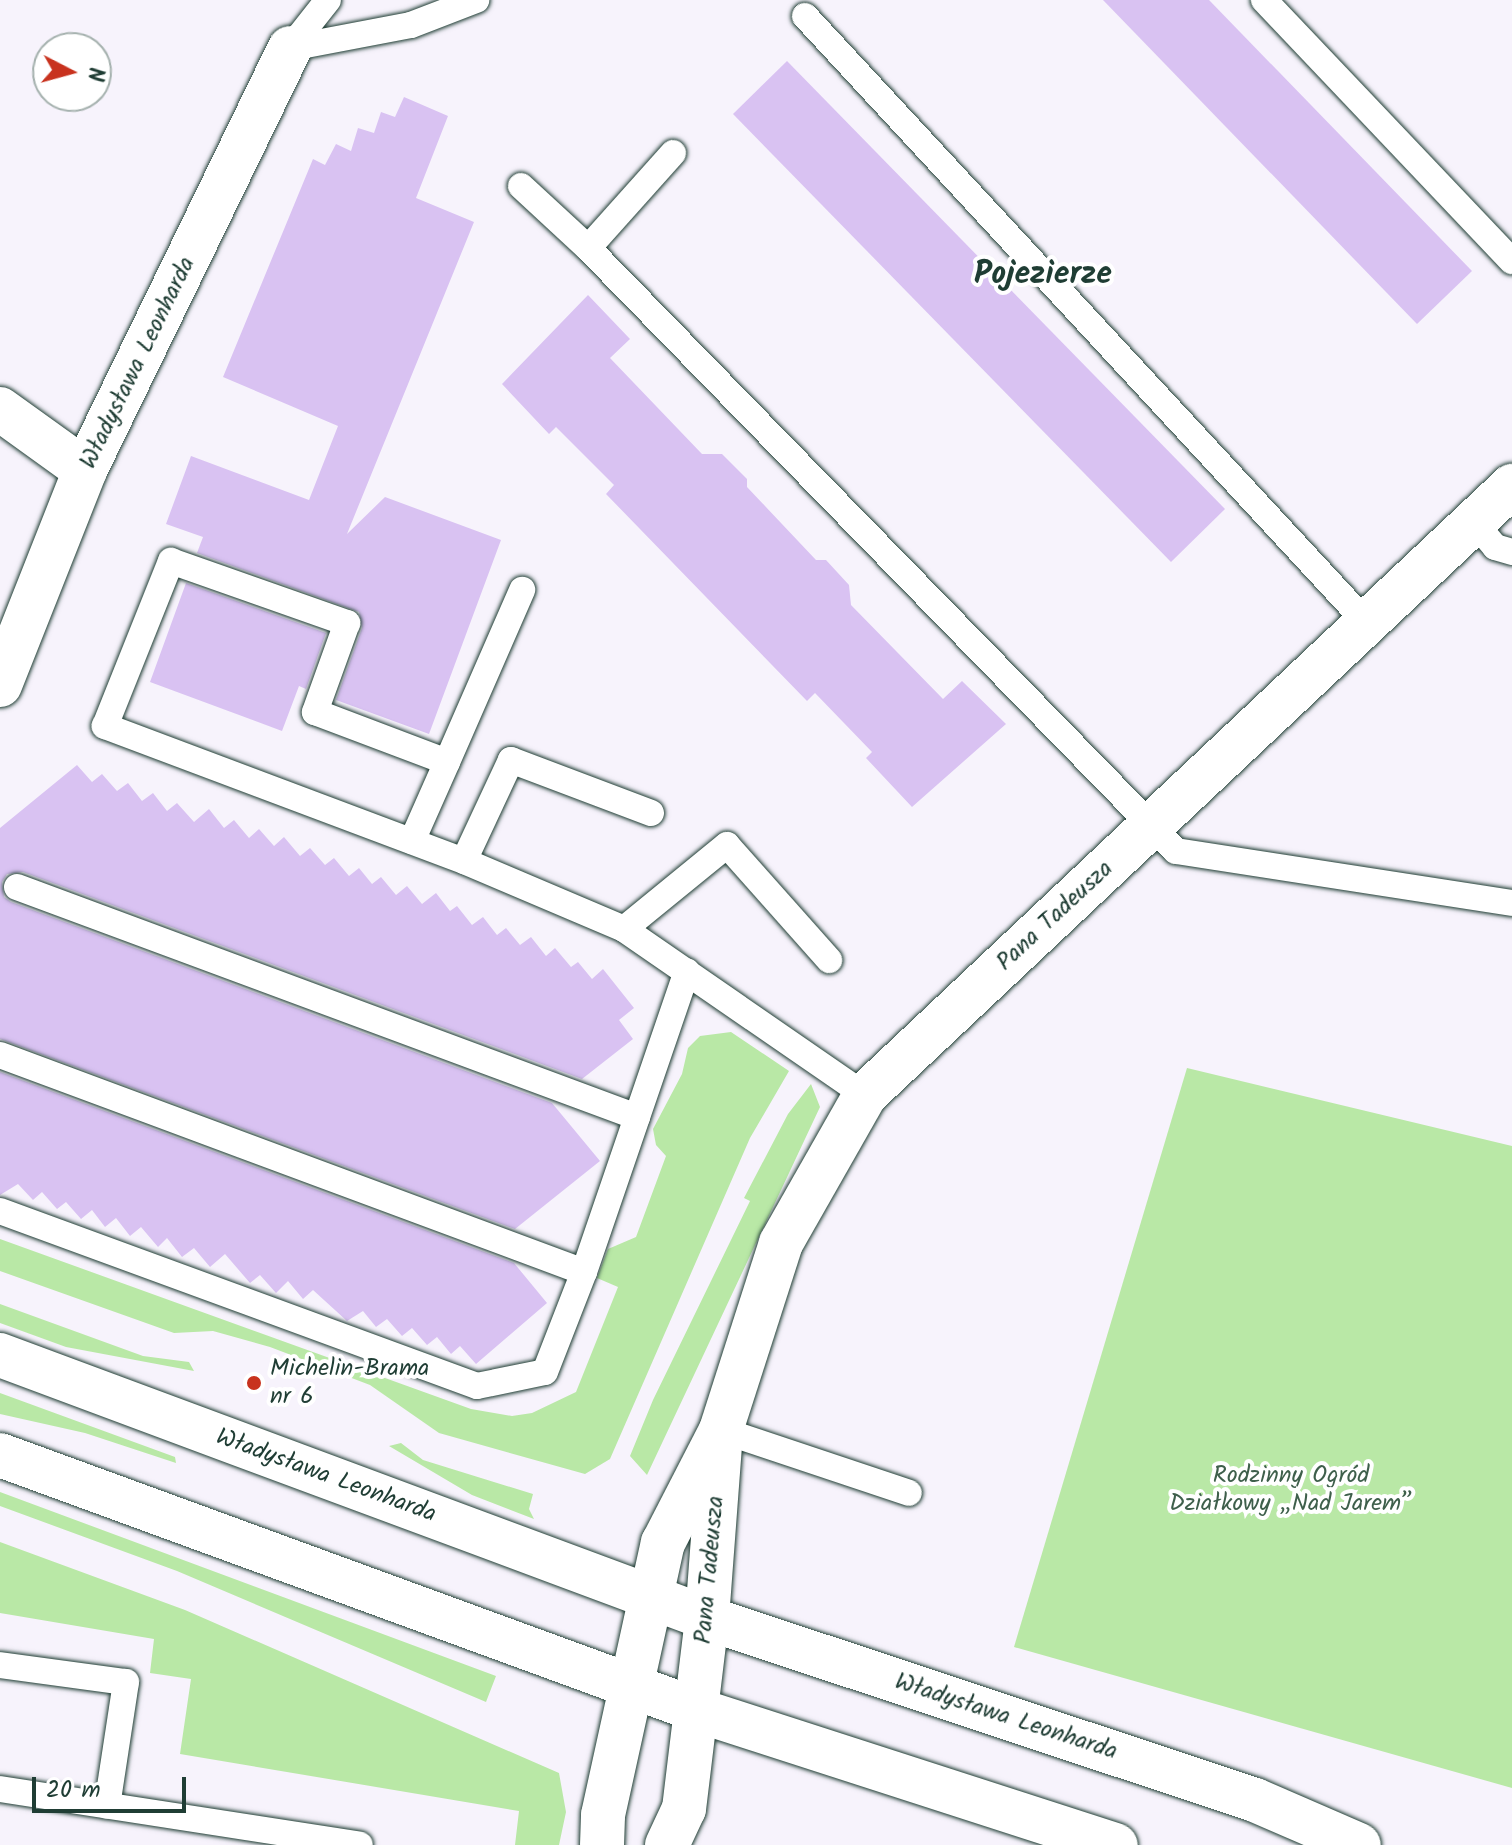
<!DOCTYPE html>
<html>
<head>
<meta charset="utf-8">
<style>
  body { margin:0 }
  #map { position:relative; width:1512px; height:1845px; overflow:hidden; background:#f7f3fc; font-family:Kalam,sans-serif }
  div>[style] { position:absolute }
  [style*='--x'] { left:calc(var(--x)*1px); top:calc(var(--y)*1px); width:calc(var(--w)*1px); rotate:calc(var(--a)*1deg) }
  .green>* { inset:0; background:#b9e8a6 }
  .building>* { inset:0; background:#d9c2f2 }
  .roads { filter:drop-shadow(0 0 2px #1f3d34) drop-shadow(0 0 2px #1f3d34) }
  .lane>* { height:26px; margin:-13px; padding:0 13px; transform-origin:13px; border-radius:13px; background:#fff }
  .street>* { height:44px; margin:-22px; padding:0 22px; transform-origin:22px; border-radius:22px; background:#fff }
  .secondary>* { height:44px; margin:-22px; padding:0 22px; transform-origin:22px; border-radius:22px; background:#fff }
  .dots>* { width:22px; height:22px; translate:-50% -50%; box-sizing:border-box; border:4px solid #fff; border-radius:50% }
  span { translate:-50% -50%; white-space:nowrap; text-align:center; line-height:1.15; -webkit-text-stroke:8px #fff; paint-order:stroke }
  .street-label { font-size:24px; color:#1f3d34 }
  .poi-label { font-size:24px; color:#1f3d34 }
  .left { translate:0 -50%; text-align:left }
  .park-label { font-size:24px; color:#3e5f4b }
  .district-label { font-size:32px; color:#1f3d34; font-weight:700 }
  .north { position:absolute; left:32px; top:32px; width:80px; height:80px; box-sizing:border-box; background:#fff; border:2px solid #a5b1ae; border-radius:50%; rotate:96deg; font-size:22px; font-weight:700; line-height:32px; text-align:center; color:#1f3d34 }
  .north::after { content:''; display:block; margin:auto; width:28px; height:36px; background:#c8321e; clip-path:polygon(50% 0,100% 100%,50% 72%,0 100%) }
  .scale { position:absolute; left:32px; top:1777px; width:154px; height:36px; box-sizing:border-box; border:4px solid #1f3d34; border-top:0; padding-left:10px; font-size:24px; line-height:28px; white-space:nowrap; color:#1f3d34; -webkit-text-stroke:6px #fff; paint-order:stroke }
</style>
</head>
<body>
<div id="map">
  <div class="green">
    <div style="clip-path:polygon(731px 1032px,789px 1071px,750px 1138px,610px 1459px,585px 1474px,439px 1433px,370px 1385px,270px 1347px,213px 1331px,174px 1333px,0 1271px,0 1239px,471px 1409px,512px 1416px,532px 1413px,576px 1392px,618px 1287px,597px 1278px,608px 1249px,636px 1237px,666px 1156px,656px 1145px,653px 1129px,682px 1074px,688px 1048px,700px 1036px)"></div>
    <div style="clip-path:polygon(1187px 1068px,1512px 1146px,1512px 1788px,1014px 1647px)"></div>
    <div style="clip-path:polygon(811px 1084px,820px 1107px,647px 1475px,630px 1456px,653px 1400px,750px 1201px,744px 1198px,788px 1114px)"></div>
    <div style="clip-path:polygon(0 1304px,143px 1356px,189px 1362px,194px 1371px,66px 1347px,0 1323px)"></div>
    <div style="clip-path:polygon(0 1393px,175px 1457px,176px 1463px,85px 1433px,0 1414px)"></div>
    <div style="clip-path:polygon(401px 1443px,423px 1460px,533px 1494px,529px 1509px,534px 1519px,472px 1495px,389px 1446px)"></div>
    <div style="clip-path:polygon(0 1492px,496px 1676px,486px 1702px,177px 1571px,0 1506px)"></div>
    <div style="clip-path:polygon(0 1542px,185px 1610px,559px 1773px,566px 1812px,559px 1845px,515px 1845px,519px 1811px,180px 1754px,191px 1679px,150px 1673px,154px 1639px,0 1613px)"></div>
  </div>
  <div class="building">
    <div style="clip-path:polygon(1103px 0,1209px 0,1472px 271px,1417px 324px)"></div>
    <div style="clip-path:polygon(787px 61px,1225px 509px,1171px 562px,733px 114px)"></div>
    <div style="clip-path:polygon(404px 97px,448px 116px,416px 198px,474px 222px,347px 534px,385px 497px,501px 540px,429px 734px,336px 700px,362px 628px,359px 612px,197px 553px,203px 537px,166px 524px,191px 456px,309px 500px,338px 426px,223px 377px,313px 159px,325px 165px,336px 144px,351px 151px,358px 128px,374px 133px,381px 112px,395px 117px)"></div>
    <div style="clip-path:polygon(588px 295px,630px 339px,610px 358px,702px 454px,722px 454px,747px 479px,747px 487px,816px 560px,826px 560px,849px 585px,851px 605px,943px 699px,962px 681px,1006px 724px,912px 807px,866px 758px,872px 752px,815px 693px,807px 701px,606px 494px,614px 485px,556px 427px,549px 434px,502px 384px)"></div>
    <div style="clip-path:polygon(186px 583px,326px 633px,306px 689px,299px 686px,282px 731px,150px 682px)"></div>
    <div style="clip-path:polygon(77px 765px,92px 782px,102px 774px,117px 791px,128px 783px,142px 801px,153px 793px,167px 811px,177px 803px,194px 822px,209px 809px,224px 828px,234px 820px,249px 838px,259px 829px,274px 846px,284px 837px,300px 856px,310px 848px,325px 865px,334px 858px,349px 876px,359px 868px,372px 884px,381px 877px,396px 895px,407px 886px,422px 904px,436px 893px,450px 911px,457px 906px,472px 925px,483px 917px,497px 935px,506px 928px,520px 945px,531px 937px,546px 956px,555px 948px,571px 967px,578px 962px,592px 979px,603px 969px,634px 1008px,619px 1020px,633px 1039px,582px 1079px,23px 872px,7px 874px,2px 882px,4px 897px,11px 902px,552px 1103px,600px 1161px,515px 1229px,0 1039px,0 828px)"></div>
    <div style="clip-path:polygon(0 1072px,514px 1263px,547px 1303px,476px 1364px,460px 1346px,451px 1354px,437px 1337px,427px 1345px,412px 1328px,402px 1336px,387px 1319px,376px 1327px,363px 1311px,347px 1321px,313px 1290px,303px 1299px,288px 1281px,276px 1293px,260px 1275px,250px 1283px,225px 1254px,210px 1267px,194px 1248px,182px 1257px,167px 1238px,158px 1247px,141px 1227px,130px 1236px,116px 1218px,105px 1227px,92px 1210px,81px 1219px,66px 1202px,57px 1209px,42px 1192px,33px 1200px,18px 1184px,0 1195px)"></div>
  </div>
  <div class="roads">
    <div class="lane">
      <div style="--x:1264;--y:0;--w:360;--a:46.5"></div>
      <div style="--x:805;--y:16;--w:826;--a:47.21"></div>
      <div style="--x:290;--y:48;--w:123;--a:-10.8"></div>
      <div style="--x:411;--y:25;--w:70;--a:-21"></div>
      <div style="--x:290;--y:48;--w:61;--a:-51.6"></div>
      <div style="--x:673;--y:153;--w:127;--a:131.8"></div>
      <div style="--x:588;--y:248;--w:842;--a:45.72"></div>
      <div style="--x:1176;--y:851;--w:340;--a:8.8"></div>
      <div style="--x:521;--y:186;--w:91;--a:42.8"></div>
      <div style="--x:1475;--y:523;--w:31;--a:50"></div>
      <div style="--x:1495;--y:547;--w:18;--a:16"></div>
      <div style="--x:651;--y:813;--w:150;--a:-159.3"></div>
      <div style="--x:511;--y:760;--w:111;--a:115"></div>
      <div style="--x:464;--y:861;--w:174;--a:23"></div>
      <div style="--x:624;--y:929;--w:133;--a:-39.2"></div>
      <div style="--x:727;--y:845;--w:154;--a:48.4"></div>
      <div style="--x:412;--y:841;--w:86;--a:-66.1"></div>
      <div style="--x:464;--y:861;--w:384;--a:-159.4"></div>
      <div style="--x:105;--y:726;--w:178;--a:-68.2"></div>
      <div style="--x:171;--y:561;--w:187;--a:19.4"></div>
      <div style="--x:347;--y:623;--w:95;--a:109.8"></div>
      <div style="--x:315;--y:712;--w:141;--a:20.7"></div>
      <div style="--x:447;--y:762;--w:188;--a:-66.4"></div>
      <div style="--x:17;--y:887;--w:661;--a:20.35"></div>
      <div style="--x:637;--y:1117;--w:154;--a:-71.1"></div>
      <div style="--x:624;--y:929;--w:293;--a:34.6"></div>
      <div style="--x:0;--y:1055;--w:623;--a:20.38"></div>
      <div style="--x:584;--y:1272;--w:164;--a:-71.1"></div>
      <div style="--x:0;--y:1211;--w:508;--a:20.15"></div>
      <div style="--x:477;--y:1386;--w:69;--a:-11.6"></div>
      <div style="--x:545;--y:1372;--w:107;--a:-68.7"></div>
      <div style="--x:721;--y:1430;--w:198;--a:18.5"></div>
      <div style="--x:0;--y:1665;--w:127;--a:7.7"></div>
      <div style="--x:126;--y:1682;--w:125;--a:98.7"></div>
      <div style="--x:0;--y:1789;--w:364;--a:8.8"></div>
    </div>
    <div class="street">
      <div style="--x:0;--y:409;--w:105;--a:35.7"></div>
      <div style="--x:0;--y:685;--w:231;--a:-68.4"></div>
      <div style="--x:85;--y:470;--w:469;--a:-64.1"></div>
      <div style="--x:602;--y:1845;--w:30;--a:-88"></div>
      <div style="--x:603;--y:1815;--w:279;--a:-77.6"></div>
      <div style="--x:663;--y:1543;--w:127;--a:-62.8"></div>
      <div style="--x:721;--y:1430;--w:196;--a:-72.2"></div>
      <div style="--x:781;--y:1243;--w:170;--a:-60.4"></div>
      <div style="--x:865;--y:1095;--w:889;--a:-43.27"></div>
      <div style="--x:667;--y:1845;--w:40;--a:-65"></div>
      <div style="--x:684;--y:1809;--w:192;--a:-83.1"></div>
      <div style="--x:707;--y:1618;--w:174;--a:-85.7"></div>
    </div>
    <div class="secondary">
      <div style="--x:0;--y:1355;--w:754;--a:20.4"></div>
      <div style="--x:707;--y:1618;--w:577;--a:18.37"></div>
      <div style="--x:1255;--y:1800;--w:113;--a:23.4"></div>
      <div style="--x:0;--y:1455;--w:742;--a:20.1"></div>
      <div style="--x:697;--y:1710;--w:440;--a:17.9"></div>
    </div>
  </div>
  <div class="dots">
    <div style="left:254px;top:1383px;background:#c8321e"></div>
  </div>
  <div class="street-label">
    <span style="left:138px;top:363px;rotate:-64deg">Władysława Leonharda</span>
    <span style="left:1055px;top:916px;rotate:-43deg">Pana Tadeusza</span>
    <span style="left:326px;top:1476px;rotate:20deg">Władysława Leonharda</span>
    <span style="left:710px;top:1570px;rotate:-85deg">Pana Tadeusza</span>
    <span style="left:1006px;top:1717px;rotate:18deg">Władysława Leonharda</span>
  </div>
  <div class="poi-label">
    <span class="left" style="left:270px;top:1383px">Michelin-Brama<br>nr 6</span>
  </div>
  <div class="park-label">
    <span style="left:1291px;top:1490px">Rodzinny Ogród<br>Działkowy „Nad Jarem”</span>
  </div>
  <div class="district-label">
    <span style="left:1043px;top:275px">Pojezierze</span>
  </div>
  <div class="north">N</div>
  <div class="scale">20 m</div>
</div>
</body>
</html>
